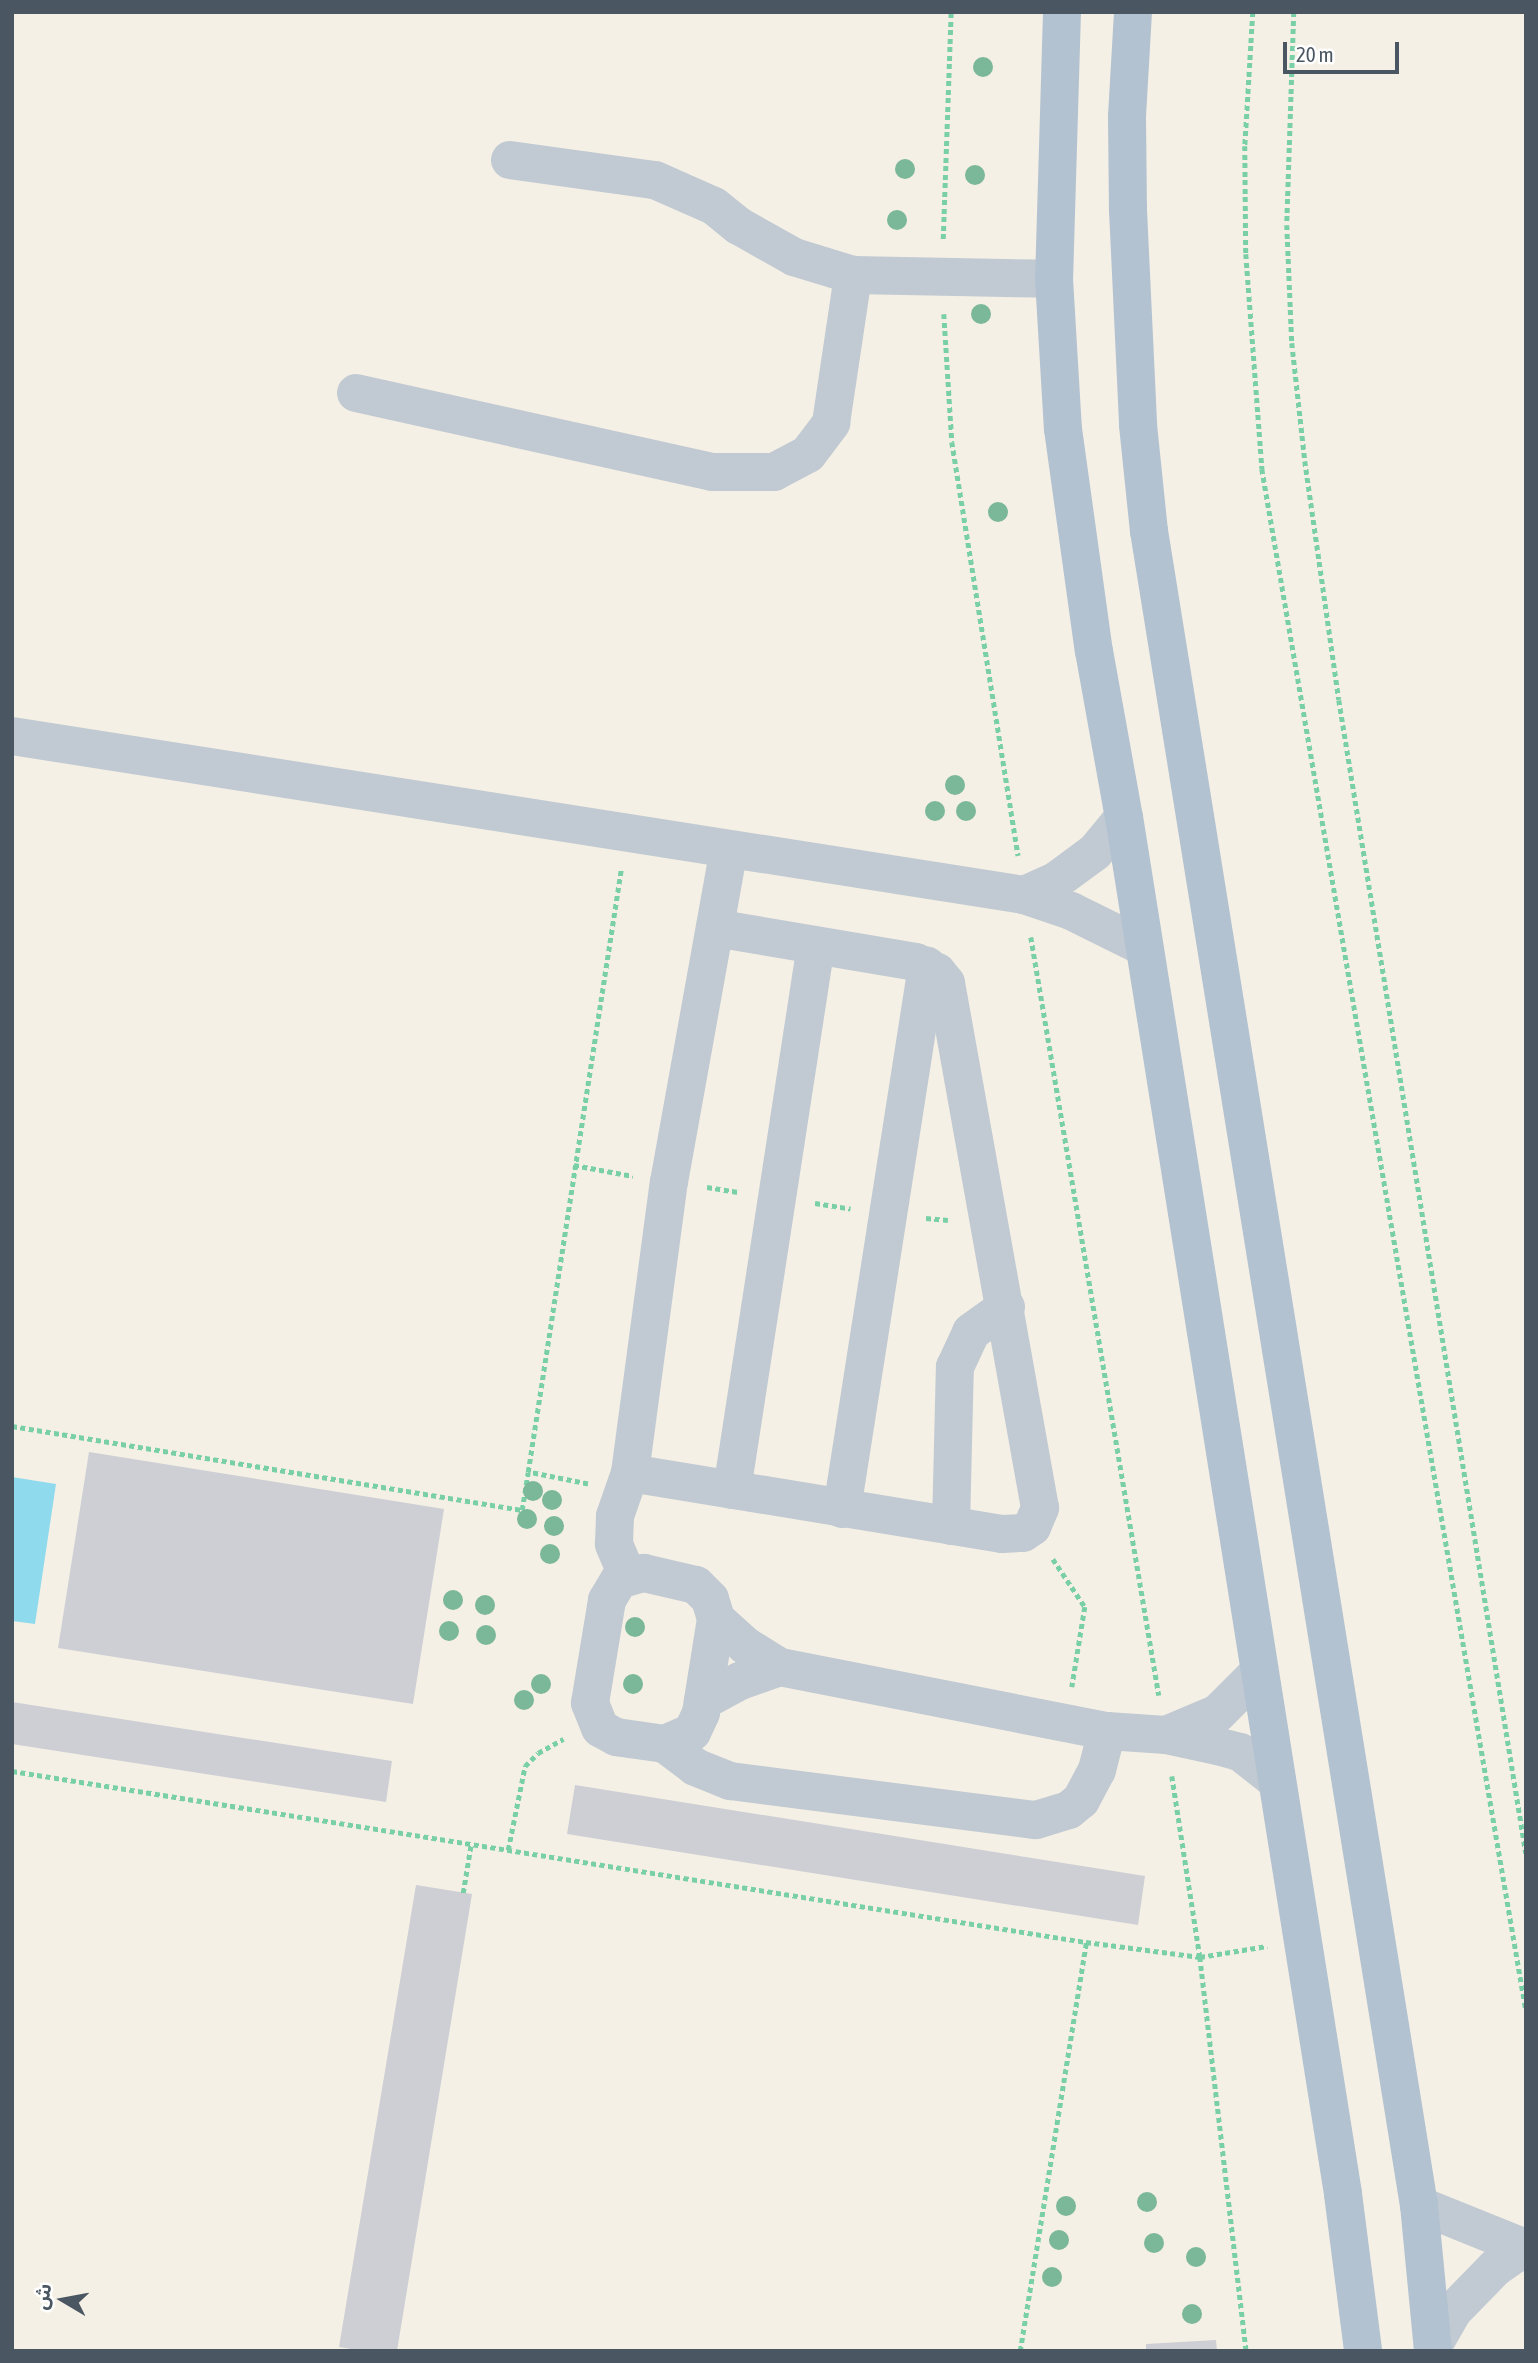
<!DOCTYPE html>
<html>
<head>
<meta charset="utf-8">
<style>
  body { margin:0 }
  #map { position:relative; width:1538px; height:2363px; overflow:hidden; background:#f5f3f3; font-family:"Asap Condensed","Noto Sans Arabic",sans-serif }
  div>[style] { position:absolute }
  [style*='--x'] { left:calc(var(--x)*1px); top:calc(var(--y)*1px); width:calc(var(--w)*1px); rotate:calc(var(--a)*1deg) }
  .sand>* { inset:0; background:#f5f0e5 }
  .water>* { inset:0; background:#90daee }
  .building>* { inset:0; background:#cdcfd5 }
  .path>* { height:4.5px; margin-top:-2.25px; transform-origin:0; background:repeating-linear-gradient(90deg,#7ad0a6 0 5px,transparent 0 8.5px) }
  .minor>* { height:38px; margin:-19px; padding:0 19px; transform-origin:19px; border-radius:19px; background:#c1cad2 }
  .major>* { height:38px; margin:-19px; padding:0 19px; transform-origin:19px; border-radius:19px; background:#b3c2d1 }
  .trees>* { width:20px; height:20px; margin:-10px; border-radius:50%; background:#7bb799 }
  span { translate:-50% -50%; white-space:nowrap; text-align:center; line-height:1.15; -webkit-text-stroke:5px #fff; paint-order:stroke }
  .frame { position:absolute; inset:0; border:14px solid #4a5661; pointer-events:none }
  .north { position:absolute; left:28px; top:2265px; width:70px; height:70px; -webkit-text-stroke:5px #fff; paint-order:stroke; rotate:280deg; font-size:19px; font-weight:700; line-height:28px; text-align:center; color:#4a5661 }
  .north::after { content:''; display:block; margin:auto; width:24px; height:32px; background:#4a5661; clip-path:polygon(50% 0,100% 100%,50% 72%,0 100%) }
  .scale { position:absolute; left:1283px; top:42px; width:116px; height:32px; box-sizing:border-box; border:4px solid #4a5661; border-top:0; padding-left:9px; font-size:21px; line-height:24px; white-space:nowrap; color:#4a5661; -webkit-text-stroke:5px #fff; paint-order:stroke }
</style>
</head>
<body>
<div id="map">
  <div class="sand">
    <div style="clip-path:polygon(12px 12px,1526px 12px,1526px 2351px,12px 2351px)"></div>
  </div>
  <div class="water">
    <div style="clip-path:polygon(12px 1477px,56px 1484px,35px 1624px,12px 1621px)"></div>
  </div>
  <div class="building">
    <div style="clip-path:polygon(89px 1452px,444px 1509px,413px 1704px,58px 1648px)"></div>
    <div style="clip-path:polygon(12px 1702px,392px 1761px,386px 1802px,12px 1744px)"></div>
    <div style="clip-path:polygon(575px 1785px,1145px 1876px,1138px 1925px,567px 1834px)"></div>
    <div style="clip-path:polygon(416px 1885px,472px 1894px,397px 2351px,364px 2351px,339px 2347px)"></div>
    <div style="clip-path:polygon(1216px 2340px,1217px 2351px,1146px 2351px,1146px 2344px)"></div>
  </div>
  <div class="path">
    <div style="--x:1253;--y:12;--w:134;--a:93.4"></div>
    <div style="--x:1245;--y:146;--w:108;--a:89.5"></div>
    <div style="--x:1246;--y:254;--w:216;--a:85.7"></div>
    <div style="--x:1262;--y:469;--w:1564;--a:80.28"></div>
    <div style="--x:1294;--y:12;--w:213;--a:91.9"></div>
    <div style="--x:1287;--y:225;--w:118;--a:87.6"></div>
    <div style="--x:1292;--y:343;--w:119;--a:83.7"></div>
    <div style="--x:1305;--y:461;--w:241;--a:81.9"></div>
    <div style="--x:1339;--y:700;--w:1168;--a:80.79"></div>
    <div style="--x:943;--y:239;--w:227;--a:-88"></div>
    <div style="--x:944;--y:314;--w:128;--a:86.4"></div>
    <div style="--x:952;--y:442;--w:419;--a:80.9"></div>
    <div style="--x:1031;--y:937;--w:769;--a:80.42"></div>
    <div style="--x:574;--y:1165;--w:60;--a:10.6"></div>
    <div style="--x:707;--y:1187;--w:33;--a:9"></div>
    <div style="--x:815;--y:1203;--w:36;--a:9"></div>
    <div style="--x:926;--y:1218;--w:22;--a:5"></div>
    <div style="--x:12;--y:1426;--w:517;--a:9.35"></div>
    <div style="--x:522;--y:1510;--w:38;--a:-81"></div>
    <div style="--x:588;--y:1484;--w:61;--a:-168.7"></div>
    <div style="--x:528;--y:1472;--w:609;--a:-81.22"></div>
    <div style="--x:1053;--y:1559;--w:58;--a:56.3"></div>
    <div style="--x:1085;--y:1607;--w:81;--a:99.2"></div>
    <div style="--x:12;--y:1771;--w:1088;--a:9.05"></div>
    <div style="--x:1086;--y:1942;--w:115;--a:7.5"></div>
    <div style="--x:1200;--y:1957;--w:68;--a:-9.3"></div>
    <div style="--x:1172;--y:1776;--w:183;--a:81.2"></div>
    <div style="--x:1200;--y:1957;--w:397;--a:83.3"></div>
    <div style="--x:508;--y:1850;--w:86;--a:-78.6"></div>
    <div style="--x:525;--y:1766;--w:18;--a:-45"></div>
    <div style="--x:538;--y:1753;--w:29;--a:-29"></div>
    <div style="--x:463;--y:1893;--w:50;--a:-80.7"></div>
    <div style="--x:1020;--y:2351;--w:414;--a:-80.8"></div>
  </div>
  <div class="minor">
    <div style="--x:510;--y:160;--w:146;--a:7.9"></div>
    <div style="--x:655;--y:180;--w:64;--a:23.8"></div>
    <div style="--x:714;--y:206;--w:32;--a:39"></div>
    <div style="--x:739;--y:226;--w:63;--a:29.4"></div>
    <div style="--x:794;--y:257;--w:62;--a:17"></div>
    <div style="--x:853;--y:275;--w:201;--a:1.1"></div>
    <div style="--x:356;--y:393;--w:365;--a:12.5"></div>
    <div style="--x:712;--y:472;--w:62;--a:0"></div>
    <div style="--x:774;--y:472;--w:38;--a:-28"></div>
    <div style="--x:808;--y:454;--w:39;--a:-53"></div>
    <div style="--x:831;--y:423;--w:150;--a:-81.5"></div>
    <div style="--x:12;--y:736;--w:1024;--a:8.93"></div>
    <div style="--x:1024;--y:895;--w:50;--a:18.8"></div>
    <div style="--x:1071;--y:911;--w:81;--a:26.3"></div>
    <div style="--x:1024;--y:895;--w:36;--a:-24"></div>
    <div style="--x:1057;--y:880;--w:47;--a:-36.4"></div>
    <div style="--x:1095;--y:852;--w:45;--a:-50.4"></div>
    <div style="--x:630;--y:1473;--w:377;--a:9.3"></div>
    <div style="--x:1002;--y:1534;--w:21;--a:-3"></div>
    <div style="--x:1023;--y:1533;--w:11;--a:-34"></div>
    <div style="--x:1032;--y:1527;--w:21;--a:-67"></div>
    <div style="--x:1040;--y:1508;--w:533;--a:-100.15"></div>
    <div style="--x:946;--y:983;--w:14;--a:-129"></div>
    <div style="--x:937;--y:972;--w:23;--a:-155"></div>
    <div style="--x:916;--y:962;--w:204;--a:-170.4"></div>
    <div style="--x:732;--y:1490;--w:551;--a:-81.24"></div>
    <div style="--x:842;--y:1509;--w:550;--a:-81.1"></div>
    <div style="--x:951;--y:1526;--w:159;--a:-88.6"></div>
    <div style="--x:955;--y:1367;--w:38;--a:-65"></div>
    <div style="--x:971;--y:1332;--w:43;--a:-35.5"></div>
    <div style="--x:627;--y:1575;--w:34;--a:-113"></div>
    <div style="--x:614;--y:1544;--w:28;--a:-88"></div>
    <div style="--x:615;--y:1516;--w:46;--a:-70.8"></div>
    <div style="--x:630;--y:1473;--w:294;--a:-82.4"></div>
    <div style="--x:669;--y:1182;--w:338;--a:-79.8"></div>
    <div style="--x:716;--y:1619;--w:95;--a:99.1"></div>
    <div style="--x:701;--y:1713;--w:21;--a:115"></div>
    <div style="--x:692;--y:1732;--w:30;--a:156"></div>
    <div style="--x:665;--y:1744;--w:49;--a:-171.9"></div>
    <div style="--x:616;--y:1737;--w:18;--a:-151"></div>
    <div style="--x:600;--y:1728;--w:27;--a:-112"></div>
    <div style="--x:590;--y:1703;--w:104;--a:-80.6"></div>
    <div style="--x:607;--y:1600;--w:23;--a:-59"></div>
    <div style="--x:619;--y:1580;--w:26;--a:-16"></div>
    <div style="--x:644;--y:1573;--w:53;--a:13"></div>
    <div style="--x:696;--y:1585;--w:20;--a:45"></div>
    <div style="--x:710;--y:1599;--w:21;--a:73"></div>
    <div style="--x:716;--y:1619;--w:40;--a:42"></div>
    <div style="--x:746;--y:1646;--w:40;--a:32"></div>
    <div style="--x:780;--y:1667;--w:333;--a:11.1"></div>
    <div style="--x:1107;--y:1731;--w:59;--a:3.9"></div>
    <div style="--x:1166;--y:1735;--w:52;--a:12.2"></div>
    <div style="--x:1217;--y:1746;--w:24;--a:15"></div>
    <div style="--x:1240;--y:1752;--w:47;--a:38.1"></div>
    <div style="--x:703;--y:1701;--w:42;--a:-28.4"></div>
    <div style="--x:740;--y:1681;--w:42;--a:-19.3"></div>
    <div style="--x:1166;--y:1735;--w:56;--a:-22.9"></div>
    <div style="--x:1218;--y:1713;--w:58;--a:-45"></div>
    <div style="--x:665;--y:1744;--w:38;--a:37"></div>
    <div style="--x:695;--y:1767;--w:38;--a:22"></div>
    <div style="--x:730;--y:1781;--w:308;--a:7.3"></div>
    <div style="--x:1036;--y:1820;--w:34;--a:-17"></div>
    <div style="--x:1069;--y:1810;--w:16;--a:-40"></div>
    <div style="--x:1081;--y:1800;--w:34;--a:-62"></div>
    <div style="--x:1097;--y:1770;--w:40;--a:-75.6"></div>
    <div style="--x:1419;--y:2205;--w:112;--a:22"></div>
    <div style="--x:1433;--y:2346;--w:40;--a:-60.3"></div>
    <div style="--x:1453;--y:2311;--w:60;--a:-45.7"></div>
    <div style="--x:1495;--y:2268;--w:38;--a:-35"></div>
  </div>
  <div class="major">
    <div style="--x:1062;--y:12;--w:267;--a:91.7"></div>
    <div style="--x:1054;--y:279;--w:150;--a:86.6"></div>
    <div style="--x:1063;--y:429;--w:224;--a:82.1"></div>
    <div style="--x:1094;--y:651;--w:169;--a:79.8"></div>
    <div style="--x:1124;--y:817;--w:1394;--a:80.96"></div>
    <div style="--x:1343;--y:2194;--w:158;--a:82.7"></div>
    <div style="--x:1133;--y:12;--w:105;--a:93.3"></div>
    <div style="--x:1127;--y:117;--w:93;--a:89.4"></div>
    <div style="--x:1128;--y:210;--w:215;--a:87.3"></div>
    <div style="--x:1138;--y:425;--w:107;--a:84.1"></div>
    <div style="--x:1149;--y:531;--w:1696;--a:80.84"></div>
    <div style="--x:1419;--y:2205;--w:147;--a:84.5"></div>
  </div>
  <div class="trees">
    <div style="left:983px;top:67px"></div>
    <div style="left:905px;top:169px"></div>
    <div style="left:975px;top:175px"></div>
    <div style="left:897px;top:220px"></div>
    <div style="left:981px;top:314px"></div>
    <div style="left:998px;top:512px"></div>
    <div style="left:955px;top:785px"></div>
    <div style="left:935px;top:811px"></div>
    <div style="left:966px;top:811px"></div>
    <div style="left:533px;top:1491px"></div>
    <div style="left:552px;top:1500px"></div>
    <div style="left:527px;top:1519px"></div>
    <div style="left:554px;top:1526px"></div>
    <div style="left:550px;top:1554px"></div>
    <div style="left:453px;top:1600px"></div>
    <div style="left:485px;top:1605px"></div>
    <div style="left:635px;top:1627px"></div>
    <div style="left:449px;top:1631px"></div>
    <div style="left:486px;top:1635px"></div>
    <div style="left:541px;top:1684px"></div>
    <div style="left:633px;top:1684px"></div>
    <div style="left:524px;top:1700px"></div>
    <div style="left:1147px;top:2202px"></div>
    <div style="left:1066px;top:2206px"></div>
    <div style="left:1059px;top:2240px"></div>
    <div style="left:1154px;top:2243px"></div>
    <div style="left:1196px;top:2257px"></div>
    <div style="left:1052px;top:2277px"></div>
    <div style="left:1192px;top:2314px"></div>
  </div>
  <div class="frame"></div>
  <div class="north">ش</div>
  <div class="scale">20 m</div>
</div>
</body>
</html>
